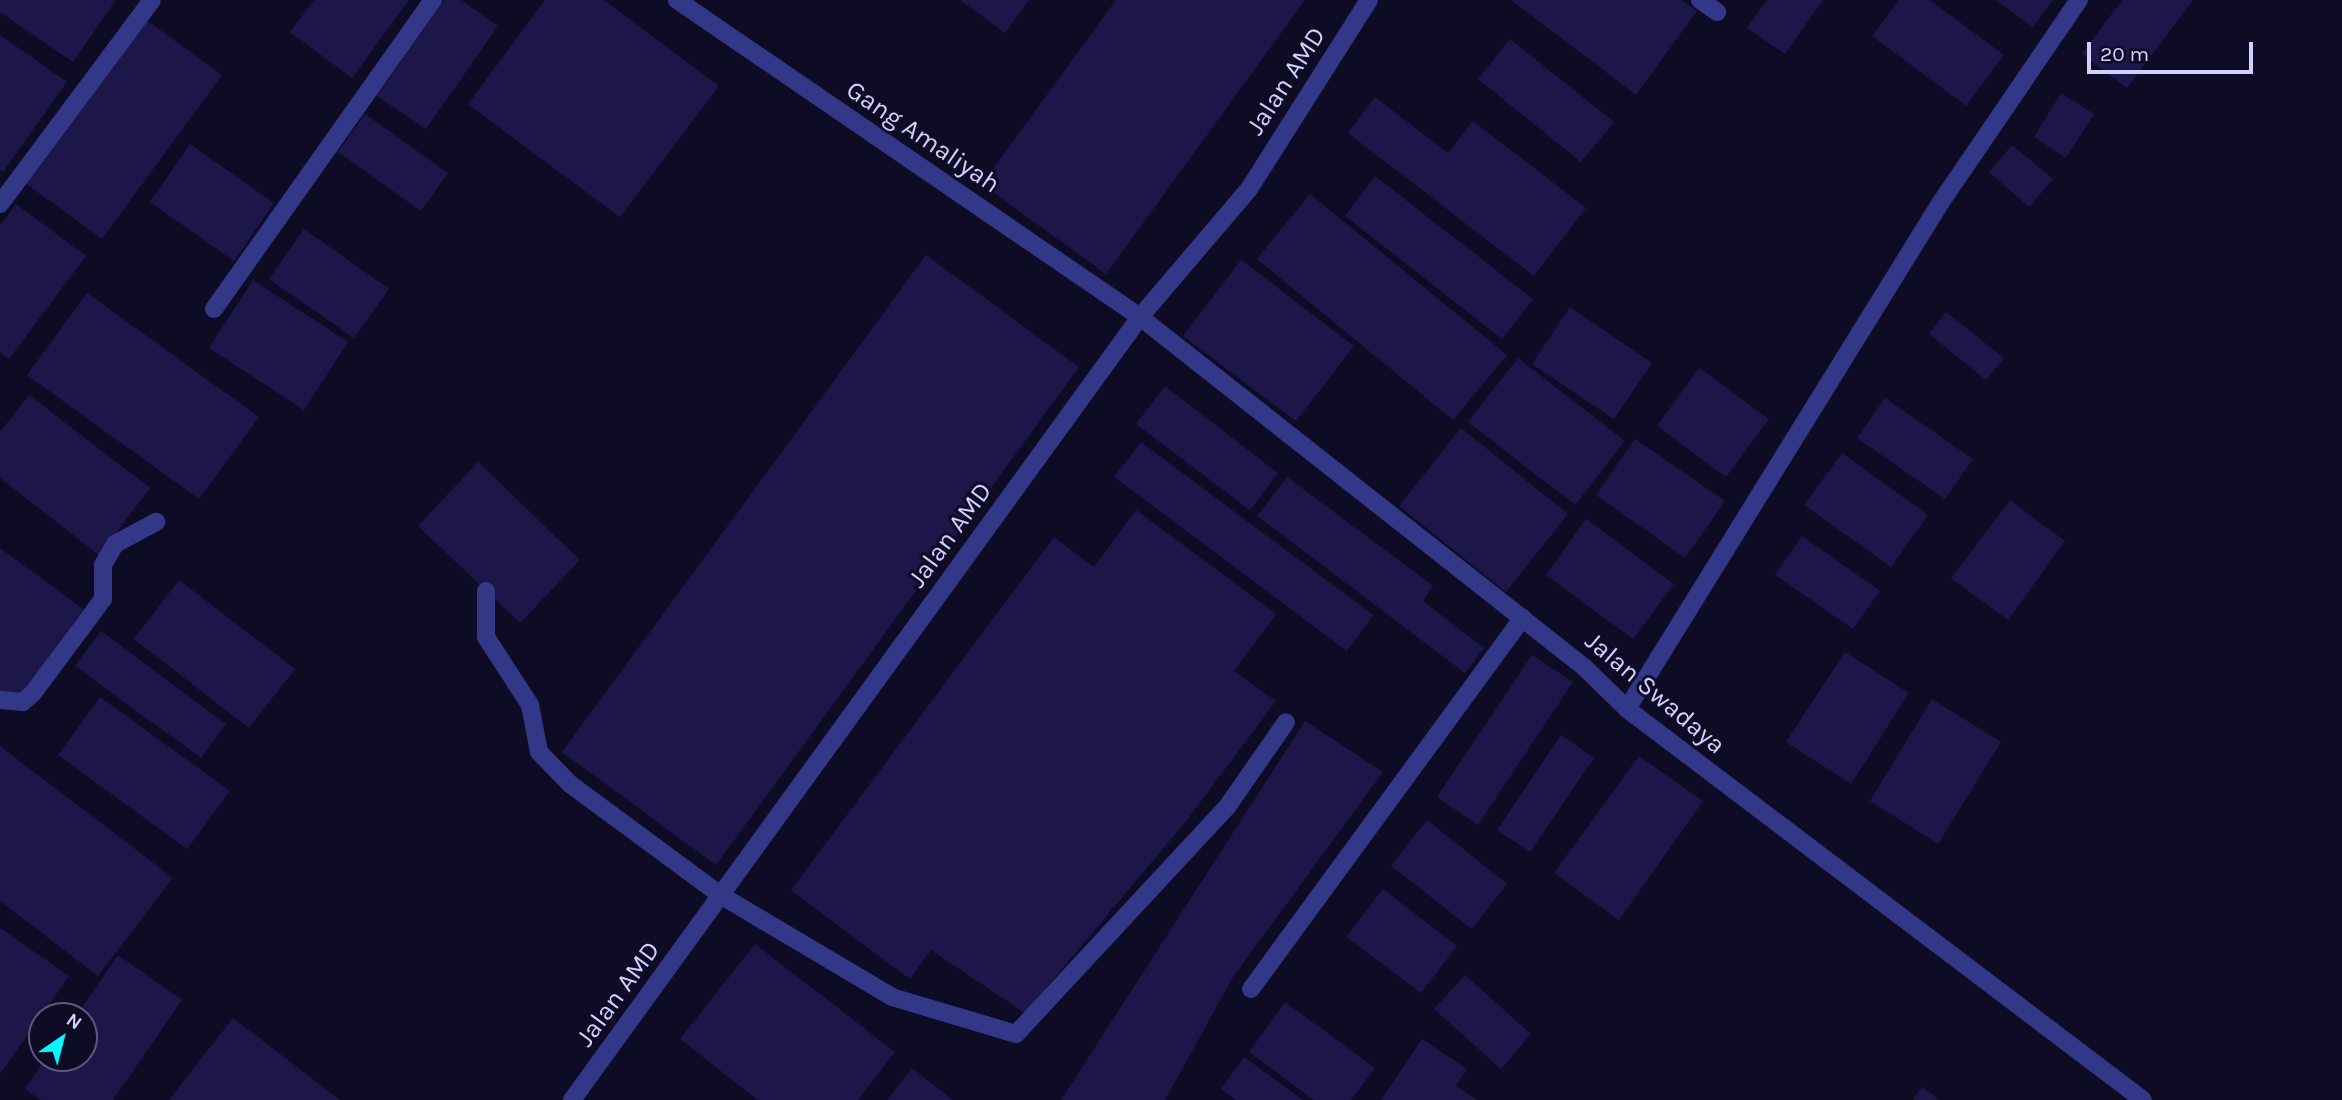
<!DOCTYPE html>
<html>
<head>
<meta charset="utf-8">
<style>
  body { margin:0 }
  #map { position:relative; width:2342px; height:1100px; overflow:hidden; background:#0e0c25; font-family:Karla,sans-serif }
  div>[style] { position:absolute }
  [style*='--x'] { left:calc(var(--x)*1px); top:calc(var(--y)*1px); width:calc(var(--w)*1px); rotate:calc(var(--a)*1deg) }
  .building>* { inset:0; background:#1c1748 }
  .service>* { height:18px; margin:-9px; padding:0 9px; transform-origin:9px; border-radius:9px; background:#333788 }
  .minor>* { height:18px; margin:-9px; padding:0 9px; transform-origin:9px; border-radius:9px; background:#333788 }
  .tertiary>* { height:18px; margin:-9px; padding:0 9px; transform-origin:9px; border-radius:9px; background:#333788 }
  span { translate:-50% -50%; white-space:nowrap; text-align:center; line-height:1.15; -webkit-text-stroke:6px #0e0c25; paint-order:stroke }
  .street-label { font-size:26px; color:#d1d0ff }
  .north { position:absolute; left:28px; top:1002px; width:70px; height:70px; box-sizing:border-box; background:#0e0c25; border:2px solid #5c5a7c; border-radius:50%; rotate:35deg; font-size:19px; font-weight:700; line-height:28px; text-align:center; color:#d1d0ff }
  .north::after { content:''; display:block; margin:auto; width:24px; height:32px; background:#00f9fb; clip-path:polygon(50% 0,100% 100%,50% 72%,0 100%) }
  .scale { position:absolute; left:2087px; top:42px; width:166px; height:32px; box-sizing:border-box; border:4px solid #d1d0ff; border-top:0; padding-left:9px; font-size:21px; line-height:24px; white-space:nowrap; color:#d1d0ff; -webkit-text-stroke:5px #0e0c25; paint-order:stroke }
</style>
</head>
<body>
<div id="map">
  <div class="building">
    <div style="clip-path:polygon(0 0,116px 0,73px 62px,0 12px)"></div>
    <div style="clip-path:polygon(314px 0,409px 0,352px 78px,290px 32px)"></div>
    <div style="clip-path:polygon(444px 0,461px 0,498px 26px,426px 129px,377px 96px)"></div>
    <div style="clip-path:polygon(545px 0,604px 0,719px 86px,620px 217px,468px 104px)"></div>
    <div style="clip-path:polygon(960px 0,1029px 0,1005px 33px)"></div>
    <div style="clip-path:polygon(1116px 0,1305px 0,1106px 274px,982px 184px)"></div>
    <div style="clip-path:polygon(1511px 0,1682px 0,1697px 11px,1636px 95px)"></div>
    <div style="clip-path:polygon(1767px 0,1823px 0,1785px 54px,1747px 28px)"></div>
    <div style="clip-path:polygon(1899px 0,1930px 0,2004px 55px,1966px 106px,1872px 36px)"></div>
    <div style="clip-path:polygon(1996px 0,2053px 0,2033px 27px)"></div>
    <div style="clip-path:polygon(2122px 0,2193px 0,2127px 88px,2082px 54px)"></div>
    <div style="clip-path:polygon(145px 19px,222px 75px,102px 239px,25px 183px)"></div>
    <div style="clip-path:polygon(0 35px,67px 82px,3px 172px,0 170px)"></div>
    <div style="clip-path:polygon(1510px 39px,1614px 122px,1581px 162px,1478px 79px)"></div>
    <div style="clip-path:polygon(2061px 93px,2094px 114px,2066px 158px,2034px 137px)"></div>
    <div style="clip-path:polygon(1375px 97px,1448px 153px,1473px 121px,1586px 208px,1534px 276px,1348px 133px)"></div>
    <div style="clip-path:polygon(365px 114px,448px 173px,421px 211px,338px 152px)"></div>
    <div style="clip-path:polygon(190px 144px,274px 203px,234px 261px,150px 202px)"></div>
    <div style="clip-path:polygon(2012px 145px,2053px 179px,2029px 207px,1989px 172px)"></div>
    <div style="clip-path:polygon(1375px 176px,1533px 299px,1502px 339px,1345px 216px)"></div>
    <div style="clip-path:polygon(1310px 194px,1507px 355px,1453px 420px,1257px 259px)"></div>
    <div style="clip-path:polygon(16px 204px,86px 256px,9px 359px,0 352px,0 226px)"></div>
    <div style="clip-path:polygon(304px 229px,389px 289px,354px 338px,269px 279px)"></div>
    <div style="clip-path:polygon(926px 255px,1079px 367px,716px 865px,562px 752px)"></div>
    <div style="clip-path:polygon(1241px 260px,1354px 346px,1296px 421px,1183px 336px)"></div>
    <div style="clip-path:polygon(253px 280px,348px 342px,304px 410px,209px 348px)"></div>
    <div style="clip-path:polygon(87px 293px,259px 417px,199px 499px,27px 375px)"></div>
    <div style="clip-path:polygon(1570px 307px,1652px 363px,1614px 419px,1532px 364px)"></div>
    <div style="clip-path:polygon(1946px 312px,2004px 358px,1986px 380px,1929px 334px)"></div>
    <div style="clip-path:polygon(1518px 358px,1625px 441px,1575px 505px,1468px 422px)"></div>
    <div style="clip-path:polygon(1699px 368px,1769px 419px,1726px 477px,1657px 426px)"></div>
    <div style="clip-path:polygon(1165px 386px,1278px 473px,1250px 510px,1136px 424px)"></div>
    <div style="clip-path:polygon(29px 395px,150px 488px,99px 555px,0 478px,0 432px)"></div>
    <div style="clip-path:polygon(1885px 398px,1973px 459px,1945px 499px,1857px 438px)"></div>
    <div style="clip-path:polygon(1461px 428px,1568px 514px,1506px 592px,1399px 506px)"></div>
    <div style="clip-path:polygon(1635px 439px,1725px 501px,1685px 558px,1596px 495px)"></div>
    <div style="clip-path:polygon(1141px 442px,1373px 615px,1347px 651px,1114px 477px)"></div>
    <div style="clip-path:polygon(1842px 453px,1928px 515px,1891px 567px,1804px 505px)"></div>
    <div style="clip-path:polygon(478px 462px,580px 560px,520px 623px,418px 526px)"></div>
    <div style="clip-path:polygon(1287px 477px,1433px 586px,1423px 601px,1484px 648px,1465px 673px,1257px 516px)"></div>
    <div style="clip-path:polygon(2010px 500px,2065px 541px,2008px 620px,1951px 578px)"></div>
    <div style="clip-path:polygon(1136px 510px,1276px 614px,1234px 671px,1276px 701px,1187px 820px,1025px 1013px,931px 950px,910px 979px,791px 890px,1054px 537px,1094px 567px)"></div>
    <div style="clip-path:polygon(1586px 519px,1674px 584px,1633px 639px,1546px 575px)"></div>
    <div style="clip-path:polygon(1802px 536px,1880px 591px,1853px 629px,1775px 575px)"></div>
    <div style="clip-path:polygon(0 548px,83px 609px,16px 702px,0 691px)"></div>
    <div style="clip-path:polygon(179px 580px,295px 669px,249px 728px,134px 639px)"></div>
    <div style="clip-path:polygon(101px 631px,226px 724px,201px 758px,75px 666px)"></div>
    <div style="clip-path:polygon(1845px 652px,1909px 693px,1851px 784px,1786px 742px)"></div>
    <div style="clip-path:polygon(1532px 655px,1573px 682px,1478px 825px,1437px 797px)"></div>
    <div style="clip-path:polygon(100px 697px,230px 791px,187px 849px,58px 755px)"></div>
    <div style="clip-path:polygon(1932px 699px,2001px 742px,1938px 844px,1870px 801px)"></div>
    <div style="clip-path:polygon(1305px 721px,1383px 772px,1233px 977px,1165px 1100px,1061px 1100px)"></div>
    <div style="clip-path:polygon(1561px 735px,1594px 758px,1530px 852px,1497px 830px)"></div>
    <div style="clip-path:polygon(0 746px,173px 878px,98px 976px,0 901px)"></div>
    <div style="clip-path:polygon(1639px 756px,1703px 801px,1619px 920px,1554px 873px)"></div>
    <div style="clip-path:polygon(1427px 820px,1507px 884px,1472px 929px,1391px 866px)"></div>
    <div style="clip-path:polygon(1383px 889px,1457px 946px,1421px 993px,1346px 937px)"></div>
    <div style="clip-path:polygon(0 928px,69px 976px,0 1074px)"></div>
    <div style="clip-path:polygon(755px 944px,895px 1052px,858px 1100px,758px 1100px,680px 1039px)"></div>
    <div style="clip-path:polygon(118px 955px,182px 1000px,113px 1100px,41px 1100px,25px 1089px,46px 1058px,84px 1058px,84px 1016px,76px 1016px)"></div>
    <div style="clip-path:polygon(1465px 975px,1531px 1034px,1501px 1069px,1434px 1009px)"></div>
    <div style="clip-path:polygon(1285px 1002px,1375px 1068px,1351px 1100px,1314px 1100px,1249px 1052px)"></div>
    <div style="clip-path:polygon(233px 1018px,340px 1100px,169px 1100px)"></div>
    <div style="clip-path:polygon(1422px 1039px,1467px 1069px,1456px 1086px,1477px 1100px,1381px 1100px)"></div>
    <div style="clip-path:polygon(1244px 1057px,1303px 1100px,1236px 1100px,1221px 1089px)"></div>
    <div style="clip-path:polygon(912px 1068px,953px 1100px,887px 1100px)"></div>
    <div style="clip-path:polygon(1922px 1087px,1939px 1100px,1913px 1100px)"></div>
  </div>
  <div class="service">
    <div style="--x:486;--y:591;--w:46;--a:90"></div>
    <div style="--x:486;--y:637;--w:81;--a:57.1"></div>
    <div style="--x:530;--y:705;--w:48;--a:79.2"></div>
    <div style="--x:539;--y:752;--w:45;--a:45.9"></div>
    <div style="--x:570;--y:784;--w:189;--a:36.4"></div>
  </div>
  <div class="minor">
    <div style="--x:677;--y:0;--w:561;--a:34.4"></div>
    <div style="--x:1140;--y:317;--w:565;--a:38.25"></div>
    <div style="--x:1584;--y:667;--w:60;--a:44.3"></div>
    <div style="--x:1627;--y:709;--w:647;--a:37.15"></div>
    <div style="--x:1700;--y:0;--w:21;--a:35"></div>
    <div style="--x:0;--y:204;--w:254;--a:-53.3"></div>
    <div style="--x:214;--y:309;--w:379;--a:-54.7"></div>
    <div style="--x:0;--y:700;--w:23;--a:5"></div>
    <div style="--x:23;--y:702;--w:13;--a:-42"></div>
    <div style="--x:33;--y:693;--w:117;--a:-53.3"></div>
    <div style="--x:103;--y:599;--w:34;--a:-90"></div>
    <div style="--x:103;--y:565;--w:24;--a:-60"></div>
    <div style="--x:115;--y:544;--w:47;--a:-28.2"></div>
    <div style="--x:1627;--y:709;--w:596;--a:-58.23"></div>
    <div style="--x:1941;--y:202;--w:245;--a:-55.7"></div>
    <div style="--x:722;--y:896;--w:198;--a:30.7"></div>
    <div style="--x:892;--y:997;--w:129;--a:16.6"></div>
    <div style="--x:1016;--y:1034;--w:310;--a:-47.1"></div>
    <div style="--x:1227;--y:807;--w:103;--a:-55.2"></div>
    <div style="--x:1251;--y:989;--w:460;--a:-53.8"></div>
  </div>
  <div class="tertiary">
    <div style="--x:572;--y:1100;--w:967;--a:-54.04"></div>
    <div style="--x:1140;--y:317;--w:168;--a:-49.6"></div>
    <div style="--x:1249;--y:189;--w:224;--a:-57.6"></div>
  </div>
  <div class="street-label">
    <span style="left:1286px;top:81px;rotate:-57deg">Jalan AMD</span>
    <span style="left:923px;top:137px;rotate:34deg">Gang Amaliyah</span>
    <span style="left:950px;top:535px;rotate:-54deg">Jalan AMD</span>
    <span style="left:1655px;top:693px;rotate:40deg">Jalan Swadaya</span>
    <span style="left:618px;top:994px;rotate:-54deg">Jalan AMD</span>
  </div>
  <div class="north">N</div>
  <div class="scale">20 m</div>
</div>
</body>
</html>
